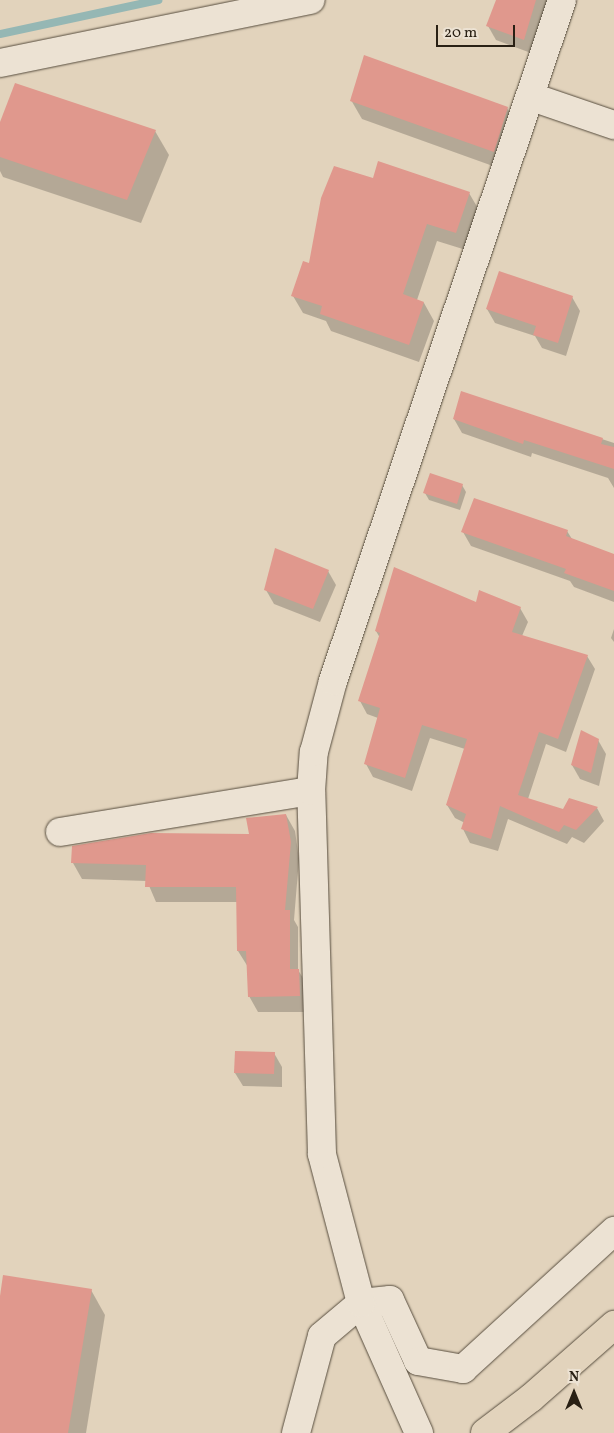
<!DOCTYPE html>
<html>
<head>
<meta charset="utf-8">
<style>
  body { margin:0 }
  #map { position:relative; width:614px; height:1433px; overflow:hidden; background:#e2d3bc; font-family:Vollkorn,serif }
  div>[style] { position:absolute }
  [style*='--x'] { left:calc(var(--x)*1px); top:calc(var(--y)*1px); width:calc(var(--w)*1px); rotate:calc(var(--a)*1deg) }
  .shadow>* { inset:0; background:#0003 }
  .stream>* { height:8px; margin:-4px; padding:0 4px; transform-origin:4px; border-radius:4px; background:#95b7b4 }
  .building>* { inset:0; background:#e0988d }
  .roads { filter:drop-shadow(0 0 1px #574d3e) drop-shadow(0 0 1px #574d3e) }
  .minor>* { height:28px; margin:-14px; padding:0 14px; transform-origin:14px; border-radius:14px; background:#ece2d3 }
  .highway>* { height:28px; margin:-14px; padding:0 14px; transform-origin:14px; border-radius:14px; background:#e2d3bc }
  span { translate:-50% -50%; white-space:nowrap; text-align:center; line-height:1.15; -webkit-text-stroke:4px #ece2d3; paint-order:stroke }
  .north { position:absolute; left:549px; top:1368px; width:50px; height:50px; -webkit-text-stroke:4px #ece2d3; paint-order:stroke; rotate:0deg; font-size:14px; font-weight:700; line-height:20px; text-align:center; color:#292014 }
  .north::after { content:''; display:block; margin:auto; width:18px; height:22px; background:#292014; clip-path:polygon(50% 0,100% 100%,50% 72%,0 100%) }
  .scale { position:absolute; left:436px; top:25px; width:79px; height:22px; box-sizing:border-box; border:2px solid #292014; border-top:0; padding-left:6px; font-size:15px; line-height:18px; white-space:nowrap; color:#292014; -webkit-text-stroke:4px #ece2d3; paint-order:stroke }
</style>
</head>
<body>
<div id="map">
  <div class="shadow">
    <div style="clip-path:polygon(498px 0,548px 0,531px 53px,496px 40px,488px 26px)"></div>
    <div style="clip-path:polygon(351px 100px,507px 108px,518px 126px,504px 170px,362px 119px)"></div>
    <div style="clip-path:polygon(0 125px,155px 131px,169px 155px,141px 223px,3px 177px,0 171px)"></div>
    <div style="clip-path:polygon(374px 180px,469px 193px,479px 210px,466px 250px,437px 241px,417px 300px,424px 303px,434px 321px,419px 362px,331px 331px,326px 321px,303px 313px,293px 296px,310px 264px)"></div>
    <div style="clip-path:polygon(572px 297px,580px 311px,566px 356px,542px 348px,535px 336px,495px 323px,487px 309px)"></div>
    <div style="clip-path:polygon(462px 393px,614px 443px,614px 488px,608px 478px,532px 453px,531px 457px,462px 433px,454px 419px)"></div>
    <div style="clip-path:polygon(462px 485px,466px 492px,460px 510px,429px 500px,425px 493px)"></div>
    <div style="clip-path:polygon(567px 531px,572px 539px,614px 556px,614px 602px,574px 587px,570px 581px,471px 546px,463px 532px)"></div>
    <div style="clip-path:polygon(328px 571px,336px 585px,320px 622px,274px 604px,266px 590px)"></div>
    <div style="clip-path:polygon(477px 603px,520px 608px,528px 622px,522px 636px,587px 656px,595px 669px,566px 752px,546px 744px,528px 799px,564px 811px,597px 808px,604px 821px,584px 843px,572px 837px,567px 844px,508px 819px,498px 851px,470px 843px,463px 829px,465px 823px,455px 818px,447px 805px,465px 749px,430px 738px,412px 791px,373px 777px,366px 764px,378px 718px,367px 714px,360px 701px,380px 638px,376px 631px)"></div>
    <div style="clip-path:polygon(614px 629px,614px 642px,611px 638px)"></div>
    <div style="clip-path:polygon(598px 740px,606px 754px,599px 786px,580px 779px,572px 765px)"></div>
    <div style="clip-path:polygon(286px 815px,295px 831px,299px 859px,294px 920px,298px 927px,298px 970px,308px 986px,308px 1012px,258px 1012px,249px 996px,248px 967px,238px 951px,237px 902px,156px 902px,147px 881px,82px 879px,73px 863px,251px 835px)"></div>
    <div style="clip-path:polygon(274px 1053px,282px 1067px,282px 1087px,243px 1086px,235px 1073px)"></div>
    <div style="clip-path:polygon(91px 1290px,105px 1315px,86px 1433px,0 1433px,0 1304px)"></div>
  </div>
  <div class="stream">
    <div style="--x:0;--y:34;--w:162;--a:-12.1"></div>
  </div>
  <div class="building">
    <div style="clip-path:polygon(496px 0,536px 0,524px 40px,486px 26px)"></div>
    <div style="clip-path:polygon(364px 55px,508px 107px,494px 152px,350px 101px)"></div>
    <div style="clip-path:polygon(15px 83px,156px 130px,127px 200px,0 157px,0 122px)"></div>
    <div style="clip-path:polygon(378px 161px,470px 192px,456px 233px,427px 224px,403px 294px,424px 302px,409px 345px,320px 314px,322px 306px,291px 296px,303px 261px,309px 263px,321px 198px,334px 166px,373px 178px)"></div>
    <div style="clip-path:polygon(499px 271px,573px 296px,558px 343px,533px 335px,536px 326px,486px 309px)"></div>
    <div style="clip-path:polygon(461px 391px,603px 438px,601px 444px,614px 447px,614px 469px,524px 440px,523px 444px,453px 419px)"></div>
    <div style="clip-path:polygon(430px 473px,463px 484px,457px 504px,423px 493px)"></div>
    <div style="clip-path:polygon(474px 498px,568px 530px,566px 536px,614px 554px,614px 591px,564px 573px,566px 569px,461px 532px)"></div>
    <div style="clip-path:polygon(275px 548px,329px 570px,313px 609px,264px 590px)"></div>
    <div style="clip-path:polygon(394px 567px,476px 602px,479px 590px,521px 607px,512px 632px,588px 655px,558px 739px,539px 732px,518px 795px,563px 809px,569px 798px,598px 807px,576px 830px,564px 825px,559px 832px,500px 806px,491px 839px,461px 829px,466px 814px,446px 805px,467px 739px,422px 725px,405px 778px,364px 764px,380px 708px,358px 701px,380px 633px,375px 631px)"></div>
    <div style="clip-path:polygon(581px 730px,599px 739px,591px 773px,571px 765px)"></div>
    <div style="clip-path:polygon(286px 814px,291px 842px,285px 910px,290px 910px,290px 969px,299px 969px,300px 996px,248px 997px,246px 951px,237px 951px,236px 887px,145px 887px,146px 865px,71px 863px,72px 846px,151px 833px,249px 834px,246px 818px)"></div>
    <div style="clip-path:polygon(235px 1051px,275px 1052px,274px 1074px,234px 1073px)"></div>
    <div style="clip-path:polygon(3px 1275px,92px 1289px,68px 1433px,0 1433px,0 1296px)"></div>
  </div>
  <div class="roads">
    <div class="minor">
      <div style="--x:0;--y:63;--w:317;--a:-11.5"></div>
      <div style="--x:532;--y:97;--w:87;--a:18.9"></div>
      <div style="--x:60;--y:832;--w:254;--a:-9.3"></div>
      <div style="--x:296;--y:1433;--w:100;--a:-75"></div>
      <div style="--x:322;--y:1336;--w:51;--a:-40.2"></div>
      <div style="--x:361;--y:1303;--w:29;--a:-6"></div>
      <div style="--x:390;--y:1300;--w:67;--a:65.3"></div>
      <div style="--x:418;--y:1361;--w:46;--a:10.1"></div>
      <div style="--x:463;--y:1369;--w:205;--a:-42.4"></div>
      <div style="--x:419;--y:1433;--w:142;--a:-114"></div>
      <div style="--x:361;--y:1303;--w:154;--a:-104.7"></div>
      <div style="--x:322;--y:1154;--w:363;--a:-91.7"></div>
      <div style="--x:311;--y:791;--w:39;--a:-86"></div>
      <div style="--x:314;--y:752;--w:73;--a:-75"></div>
      <div style="--x:333;--y:681;--w:718;--a:-71.41"></div>
    </div>
    <div class="highway">
      <div style="--x:485;--y:1433;--w:58;--a:-37.3"></div>
      <div style="--x:531;--y:1398;--w:111;--a:-41.3"></div>
    </div>
  </div>
  <div class="north">N</div>
  <div class="scale">20 m</div>
</div>
</body>
</html>
